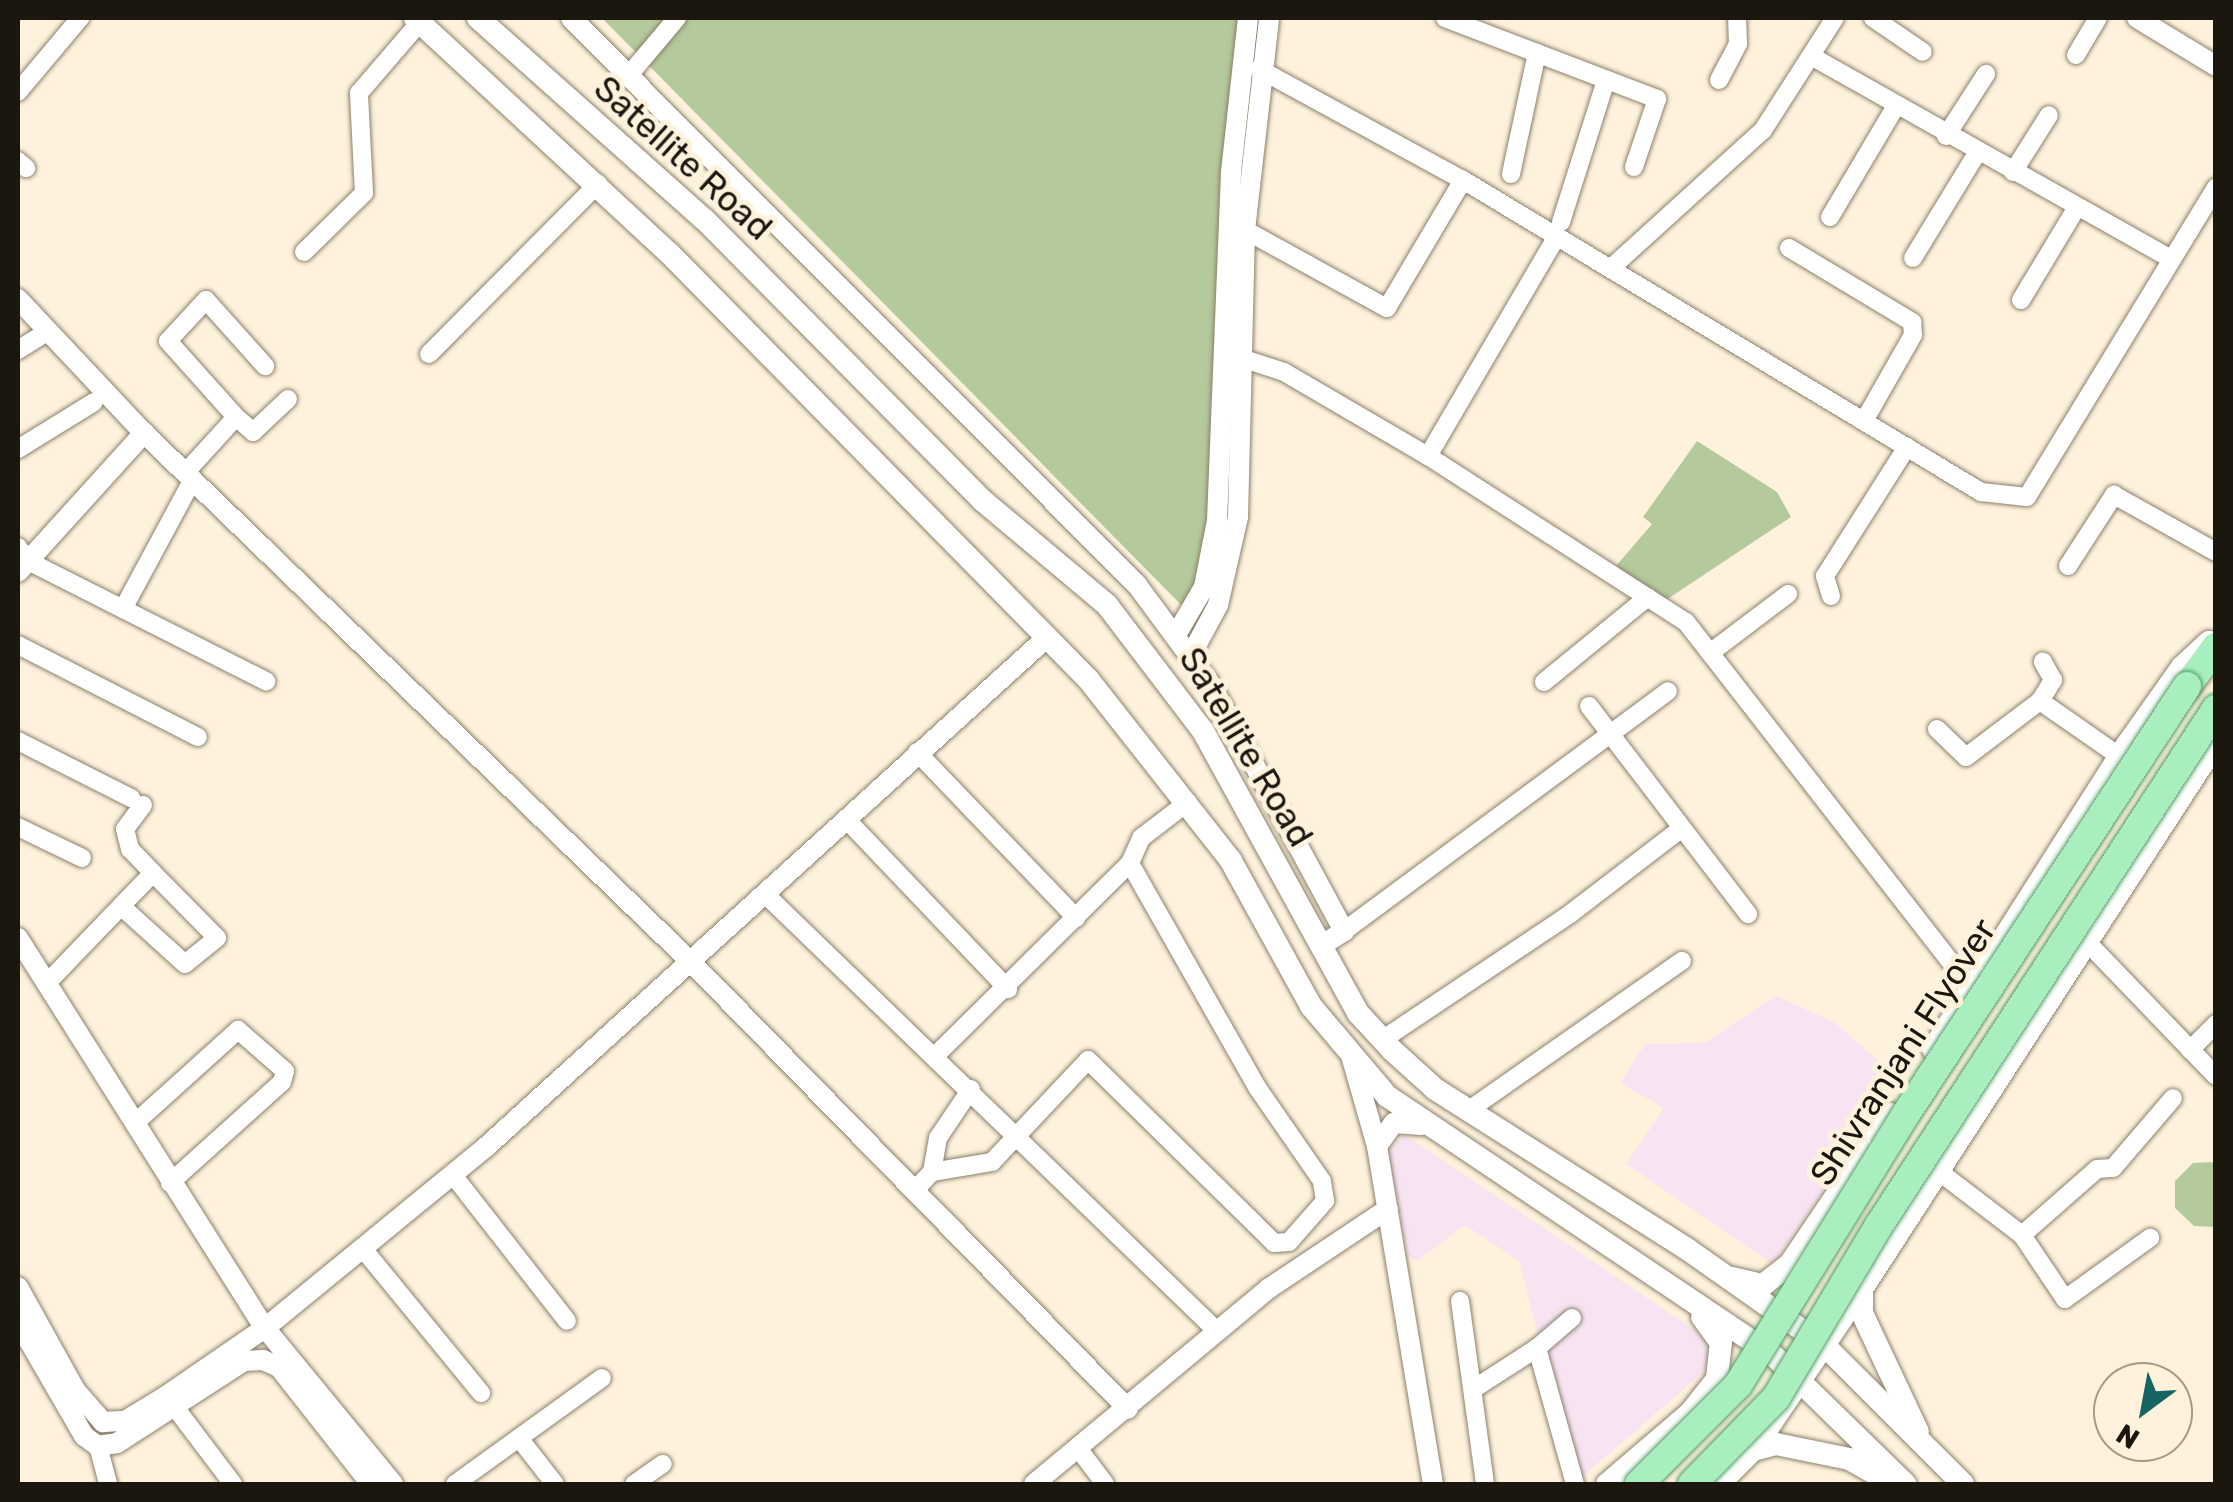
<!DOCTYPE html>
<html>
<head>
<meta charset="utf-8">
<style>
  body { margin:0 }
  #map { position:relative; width:2233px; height:1502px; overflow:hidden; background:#fff2dd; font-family:Rubik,sans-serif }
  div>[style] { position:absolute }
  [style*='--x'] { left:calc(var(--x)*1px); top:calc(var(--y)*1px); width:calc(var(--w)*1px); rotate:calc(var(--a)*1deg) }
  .commercial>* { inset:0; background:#f7e3f2 }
  .green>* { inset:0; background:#b4c99c }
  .roads { filter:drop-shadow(0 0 2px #8b806c) drop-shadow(0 0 2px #8b806c) }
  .minor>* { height:18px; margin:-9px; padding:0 9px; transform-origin:9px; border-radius:9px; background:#fff }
  .tertiary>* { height:20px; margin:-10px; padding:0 10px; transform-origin:10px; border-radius:10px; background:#fff }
  .secondary>* { height:22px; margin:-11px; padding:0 11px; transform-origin:11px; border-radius:11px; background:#fff }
  .primary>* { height:28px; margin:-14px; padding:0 14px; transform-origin:14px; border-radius:14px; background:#a9eebf }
  .bridges { filter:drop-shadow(0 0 2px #529b66) drop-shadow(0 0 2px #529b66) }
  .primary-bridge>* { height:28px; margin:-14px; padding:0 14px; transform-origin:14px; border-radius:14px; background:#a9eebf }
  span { translate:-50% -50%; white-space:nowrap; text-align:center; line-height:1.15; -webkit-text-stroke:10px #fff2dd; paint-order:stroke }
  .street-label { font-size:35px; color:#1b170f }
  .frame { position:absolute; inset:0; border:20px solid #1b170f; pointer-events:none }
  .north { position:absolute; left:2093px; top:1362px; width:100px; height:100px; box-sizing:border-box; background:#fff2dd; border:2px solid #a49a8b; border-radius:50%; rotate:212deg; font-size:28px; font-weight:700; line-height:40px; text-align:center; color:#1b170f }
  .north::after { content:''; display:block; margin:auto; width:35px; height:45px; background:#176563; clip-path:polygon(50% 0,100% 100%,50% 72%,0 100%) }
</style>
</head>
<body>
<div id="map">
  <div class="commercial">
    <div style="clip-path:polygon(1776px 996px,1834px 1022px,1899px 1078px,1773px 1264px,1626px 1164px,1664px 1108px,1620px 1083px,1645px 1044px,1705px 1043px)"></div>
    <div style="clip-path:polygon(1405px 1135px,1711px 1341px,1705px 1371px,1575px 1483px,1519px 1261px,1465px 1225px,1417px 1261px,1408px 1255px,1387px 1151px)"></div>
  </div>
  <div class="green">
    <div style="clip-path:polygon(602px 18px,1262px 18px,1239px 158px,1228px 521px,1215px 583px,1197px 621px)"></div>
    <div style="clip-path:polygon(1697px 441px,1777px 492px,1791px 517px,1663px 602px,1616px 566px,1652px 524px,1643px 517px)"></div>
    <div style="clip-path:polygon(2215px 1162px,2215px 1227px,2194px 1226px,2175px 1208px,2175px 1181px,2193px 1163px)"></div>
  </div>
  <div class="roads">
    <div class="minor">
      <div style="--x:1445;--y:18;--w:227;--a:20.9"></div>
      <div style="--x:1657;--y:99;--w:72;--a:108.7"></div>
      <div style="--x:1873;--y:18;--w:60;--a:34.2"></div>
      <div style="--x:2076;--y:55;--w:43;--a:-59.3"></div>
      <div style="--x:1811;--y:56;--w:414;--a:29.4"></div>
      <div style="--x:1259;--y:69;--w:232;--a:28.6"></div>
      <div style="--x:1463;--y:180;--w:605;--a:31.06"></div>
      <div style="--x:1981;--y:492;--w:46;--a:6.2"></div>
      <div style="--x:2027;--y:497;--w:363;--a:-58.6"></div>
      <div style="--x:629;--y:75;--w:75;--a:-49.9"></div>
      <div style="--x:1719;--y:80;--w:41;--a:-62.2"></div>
      <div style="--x:1738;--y:44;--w:26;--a:-92"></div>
      <div style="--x:18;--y:92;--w:97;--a:-50"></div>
      <div style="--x:1946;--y:136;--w:74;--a:-57.2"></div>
      <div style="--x:18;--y:161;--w:11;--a:41"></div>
      <div style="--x:2013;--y:172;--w:67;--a:-57.7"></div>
      <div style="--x:1511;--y:174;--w:124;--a:-77.9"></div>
      <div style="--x:1830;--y:217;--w:129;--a:-59.3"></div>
      <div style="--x:1561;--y:222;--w:149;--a:-72.4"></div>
      <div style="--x:1245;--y:230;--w:162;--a:28.8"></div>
      <div style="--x:1387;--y:308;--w:149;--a:-59.3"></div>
      <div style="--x:1789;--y:248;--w:144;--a:31"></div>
      <div style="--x:1912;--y:322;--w:13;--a:86"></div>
      <div style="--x:1913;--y:335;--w:99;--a:119.7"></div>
      <div style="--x:304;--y:252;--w:84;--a:-44.5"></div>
      <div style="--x:364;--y:193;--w:100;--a:-92.9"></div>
      <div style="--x:359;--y:93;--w:94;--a:-49.3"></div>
      <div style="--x:1913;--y:258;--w:123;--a:-58.6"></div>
      <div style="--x:1612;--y:267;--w:204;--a:-42.2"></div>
      <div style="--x:1763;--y:130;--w:133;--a:-57.3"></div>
      <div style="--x:2021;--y:300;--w:109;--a:-58.9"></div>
      <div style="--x:18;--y:350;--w:36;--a:-32"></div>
      <div style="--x:429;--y:354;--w:240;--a:-45.2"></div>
      <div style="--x:1229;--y:354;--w:58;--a:18.1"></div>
      <div style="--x:1284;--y:372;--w:167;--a:30.3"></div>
      <div style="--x:1428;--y:456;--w:255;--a:-59.6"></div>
      <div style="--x:236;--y:417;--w:102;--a:-131.8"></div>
      <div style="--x:168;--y:341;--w:56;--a:-47.2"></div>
      <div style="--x:206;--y:300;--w:89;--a:48.2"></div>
      <div style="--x:18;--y:449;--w:89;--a:-31.7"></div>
      <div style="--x:1428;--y:456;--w:307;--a:32.8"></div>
      <div style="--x:1686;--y:622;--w:464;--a:52.1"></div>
      <div style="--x:186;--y:472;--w:74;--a:-47.7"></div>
      <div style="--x:236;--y:417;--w:23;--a:41"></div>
      <div style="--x:253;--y:432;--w:48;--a:-43.3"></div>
      <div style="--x:18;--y:547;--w:17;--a:54"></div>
      <div style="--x:28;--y:561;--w:267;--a:26.8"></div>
      <div style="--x:2068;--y:566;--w:85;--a:-57.1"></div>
      <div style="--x:2114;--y:495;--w:117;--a:29.2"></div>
      <div style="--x:1831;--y:596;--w:21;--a:-107"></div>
      <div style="--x:1825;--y:576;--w:153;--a:-57.6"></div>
      <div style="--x:123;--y:609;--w:148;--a:-61.7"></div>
      <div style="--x:18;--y:645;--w:202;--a:27.1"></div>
      <div style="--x:1710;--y:653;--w:98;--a:-37.1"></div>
      <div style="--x:1544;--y:682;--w:134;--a:-39.3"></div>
      <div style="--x:2040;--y:701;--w:25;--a:-58"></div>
      <div style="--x:2053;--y:680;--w:21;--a:-119"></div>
      <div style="--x:1589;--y:706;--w:262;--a:52.6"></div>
      <div style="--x:1937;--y:729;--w:40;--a:44"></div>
      <div style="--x:1966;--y:757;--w:93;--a:-37.1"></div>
      <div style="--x:2040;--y:701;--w:96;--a:34.8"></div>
      <div style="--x:18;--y:741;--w:127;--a:26.8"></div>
      <div style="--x:917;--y:752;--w:230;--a:46.2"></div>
      <div style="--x:143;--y:805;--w:30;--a:127"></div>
      <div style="--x:125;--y:829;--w:21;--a:76"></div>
      <div style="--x:130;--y:849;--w:33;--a:46"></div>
      <div style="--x:846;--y:819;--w:235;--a:46.4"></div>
      <div style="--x:18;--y:827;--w:71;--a:25.8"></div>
      <div style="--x:765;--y:894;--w:630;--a:44.04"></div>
      <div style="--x:1344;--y:931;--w:403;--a:-36.5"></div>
      <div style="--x:2086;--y:941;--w:187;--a:46.1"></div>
      <div style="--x:46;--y:984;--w:108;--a:-46.1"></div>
      <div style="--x:121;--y:906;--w:46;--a:-45.9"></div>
      <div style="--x:153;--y:873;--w:91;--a:45.4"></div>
      <div style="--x:217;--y:938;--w:41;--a:140.9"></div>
      <div style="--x:185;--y:964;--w:86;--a:-137.8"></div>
      <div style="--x:1382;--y:1040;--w:226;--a:-33.8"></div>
      <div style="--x:1570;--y:914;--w:141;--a:-37.5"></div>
      <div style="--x:2190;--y:1050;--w:37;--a:-45"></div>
      <div style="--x:936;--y:1055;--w:273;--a:-44.7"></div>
      <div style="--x:1130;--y:863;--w:27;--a:-66"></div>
      <div style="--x:1141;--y:838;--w:59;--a:-37.5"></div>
      <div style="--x:1469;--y:1110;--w:260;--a:-35"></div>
      <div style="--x:135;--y:1123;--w:139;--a:-42.1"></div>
      <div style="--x:238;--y:1030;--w:62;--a:41.1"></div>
      <div style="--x:285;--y:1071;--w:11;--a:105"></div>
      <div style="--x:282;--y:1082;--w:151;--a:138"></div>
      <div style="--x:1937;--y:1170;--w:107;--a:37.4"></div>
      <div style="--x:2022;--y:1235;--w:77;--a:56.1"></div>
      <div style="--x:2065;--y:1299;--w:105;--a:-35.7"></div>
      <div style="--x:932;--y:1172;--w:35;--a:-80"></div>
      <div style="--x:938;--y:1138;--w:59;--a:-56"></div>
      <div style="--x:453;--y:1175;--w:185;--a:52"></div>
      <div style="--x:916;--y:1189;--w:23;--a:-47"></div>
      <div style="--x:932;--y:1172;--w:61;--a:-9.5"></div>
      <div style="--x:992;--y:1162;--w:140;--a:-46.7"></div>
      <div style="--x:1088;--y:1060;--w:261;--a:44.5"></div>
      <div style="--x:1274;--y:1243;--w:15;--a:-4"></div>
      <div style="--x:1289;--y:1242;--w:55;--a:-48.7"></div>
      <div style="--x:1325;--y:1201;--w:20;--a:-99"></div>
      <div style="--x:1322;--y:1181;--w:114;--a:-124.7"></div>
      <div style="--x:1257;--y:1087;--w:257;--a:-119.6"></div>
      <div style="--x:2022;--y:1235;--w:100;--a:-41.3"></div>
      <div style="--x:2097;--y:1169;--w:16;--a:-4"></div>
      <div style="--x:2113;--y:1168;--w:92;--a:-49.4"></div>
      <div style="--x:364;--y:1250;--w:185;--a:50.7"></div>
      <div style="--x:1460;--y:1301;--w:185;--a:82.2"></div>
      <div style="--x:1572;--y:1318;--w:46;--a:139.4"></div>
      <div style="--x:1537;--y:1348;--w:141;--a:74.4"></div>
      <div style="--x:1475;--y:1388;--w:74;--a:-32.8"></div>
      <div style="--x:174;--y:1406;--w:98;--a:52.9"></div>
      <div style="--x:519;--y:1438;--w:58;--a:52"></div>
      <div style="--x:98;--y:1446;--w:39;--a:75"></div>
      <div style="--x:1081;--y:1452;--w:40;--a:53"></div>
      <div style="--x:455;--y:1484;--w:181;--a:-35.8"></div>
      <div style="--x:634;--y:1484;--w:35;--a:-35"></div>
    </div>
    <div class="tertiary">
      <div style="--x:571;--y:18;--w:801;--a:45.05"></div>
      <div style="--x:1137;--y:585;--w:124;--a:53.5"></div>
      <div style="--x:1211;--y:685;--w:280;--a:61.6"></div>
      <div style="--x:1344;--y:931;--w:27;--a:147"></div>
      <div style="--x:2137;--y:18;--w:92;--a:31.3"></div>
      <div style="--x:18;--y:299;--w:184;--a:46.8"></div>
      <div style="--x:144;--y:433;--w:761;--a:44.04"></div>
      <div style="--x:691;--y:962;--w:625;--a:45.65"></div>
      <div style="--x:18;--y:572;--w:188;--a:-47.8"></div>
      <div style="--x:1176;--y:635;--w:56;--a:-59.7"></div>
      <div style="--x:1204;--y:587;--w:67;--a:-78.9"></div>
      <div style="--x:1217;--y:521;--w:349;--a:-87.7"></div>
      <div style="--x:1231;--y:172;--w:155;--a:-83.7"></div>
      <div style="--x:1191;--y:655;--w:57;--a:-61.6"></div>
      <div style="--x:1218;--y:605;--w:90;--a:-77.2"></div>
      <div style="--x:1238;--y:517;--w:287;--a:-88.6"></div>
      <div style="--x:1245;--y:230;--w:213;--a:-83.5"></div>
      <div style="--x:18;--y:938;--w:462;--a:57.7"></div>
      <div style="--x:265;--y:1328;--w:202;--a:50.6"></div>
      <div style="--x:1352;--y:1059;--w:91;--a:74"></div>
      <div style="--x:1377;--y:1146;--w:343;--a:80.6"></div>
      <div style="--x:1377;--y:1146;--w:29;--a:-54"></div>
      <div style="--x:1394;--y:1123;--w:28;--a:4"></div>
      <div style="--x:18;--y:1287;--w:118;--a:61"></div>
      <div style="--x:75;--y:1390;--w:43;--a:48.8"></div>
      <div style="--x:103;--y:1422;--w:22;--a:-3"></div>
      <div style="--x:125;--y:1421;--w:48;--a:-31.4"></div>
      <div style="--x:166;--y:1396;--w:120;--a:-34.5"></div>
      <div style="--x:265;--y:1328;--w:286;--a:-39.3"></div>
      <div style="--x:486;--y:1147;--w:755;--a:-42.26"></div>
      <div style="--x:18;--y:1322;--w:132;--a:59.9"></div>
      <div style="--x:84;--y:1436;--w:17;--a:36"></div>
      <div style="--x:98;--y:1446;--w:19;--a:-9"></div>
      <div style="--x:117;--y:1443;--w:151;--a:-32.8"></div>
      <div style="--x:244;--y:1361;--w:19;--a:-3"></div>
      <div style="--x:263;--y:1360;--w:17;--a:24"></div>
      <div style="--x:279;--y:1367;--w:149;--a:51.8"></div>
      <div style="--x:1034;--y:1484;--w:305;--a:-39.8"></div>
      <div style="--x:1268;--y:1289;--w:144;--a:-33.7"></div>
    </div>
    <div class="secondary">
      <div style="--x:415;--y:18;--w:347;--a:42.8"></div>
      <div style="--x:670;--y:254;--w:596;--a:45.48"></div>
      <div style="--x:1088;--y:679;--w:231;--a:51.8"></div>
      <div style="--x:1231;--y:861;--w:166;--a:61.1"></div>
      <div style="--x:1311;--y:1006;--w:118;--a:49.8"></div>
      <div style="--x:1387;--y:1096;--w:465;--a:33.9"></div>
      <div style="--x:1773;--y:1355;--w:185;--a:44.3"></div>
      <div style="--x:478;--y:18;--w:304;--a:41.7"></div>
      <div style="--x:705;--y:220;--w:394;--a:45.3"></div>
      <div style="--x:982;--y:500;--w:163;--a:40"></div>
      <div style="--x:1107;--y:605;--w:158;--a:52.7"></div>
      <div style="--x:1203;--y:731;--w:322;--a:61.2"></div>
      <div style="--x:1358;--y:1013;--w:50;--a:47.4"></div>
      <div style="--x:1392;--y:1050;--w:58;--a:42.2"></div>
      <div style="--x:1435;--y:1089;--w:299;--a:32.4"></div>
      <div style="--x:1687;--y:1249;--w:169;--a:35.1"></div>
      <div style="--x:1825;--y:1346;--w:195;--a:45"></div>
      <div style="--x:1933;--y:1049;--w:359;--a:-57.5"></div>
      <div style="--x:2126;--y:746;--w:97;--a:-54.7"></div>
      <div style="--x:2182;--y:667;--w:37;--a:-43"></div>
      <div style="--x:1732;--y:1278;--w:32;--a:13"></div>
      <div style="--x:1763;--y:1285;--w:34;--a:-38"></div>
      <div style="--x:1790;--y:1264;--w:181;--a:-56"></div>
      <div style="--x:1918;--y:1432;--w:132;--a:-115.2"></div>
      <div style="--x:1862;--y:1313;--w:24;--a:-90"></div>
      <div style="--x:1862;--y:1289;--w:651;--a:-57.04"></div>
      <div style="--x:1753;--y:1450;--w:194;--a:-55.9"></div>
      <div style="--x:1607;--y:1484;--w:109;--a:-40.5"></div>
      <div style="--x:1690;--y:1413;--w:43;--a:-51.5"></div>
      <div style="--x:1717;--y:1379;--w:36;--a:-84"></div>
      <div style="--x:1721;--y:1343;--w:32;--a:-126"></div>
      <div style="--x:1719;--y:1484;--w:48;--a:-45"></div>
      <div style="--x:1753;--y:1450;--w:24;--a:-15"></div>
      <div style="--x:1776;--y:1444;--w:75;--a:11.6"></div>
      <div style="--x:1849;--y:1459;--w:51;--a:29.1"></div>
    </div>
    <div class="primary">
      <div style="--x:2187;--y:686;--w:49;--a:-53.4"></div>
    </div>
  </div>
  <div class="bridges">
    <div class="primary-bridge">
      <div style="--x:1639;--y:1484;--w:140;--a:-45"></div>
      <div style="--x:1738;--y:1385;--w:319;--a:-58.2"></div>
      <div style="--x:1906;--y:1114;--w:512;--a:-56.71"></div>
      <div style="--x:1692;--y:1484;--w:120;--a:-45.7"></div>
      <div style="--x:1776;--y:1398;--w:199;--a:-59.2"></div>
      <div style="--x:1878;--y:1227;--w:619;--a:-56.88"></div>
    </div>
  </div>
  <div class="street-label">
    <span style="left:683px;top:158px;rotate:42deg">Satellite Road</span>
    <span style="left:1246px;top:747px;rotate:59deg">Satellite Road</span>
    <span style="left:1903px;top:1052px;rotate:-57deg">Shivranjani Flyover</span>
  </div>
  <div class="frame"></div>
  <div class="north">N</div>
</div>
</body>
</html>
